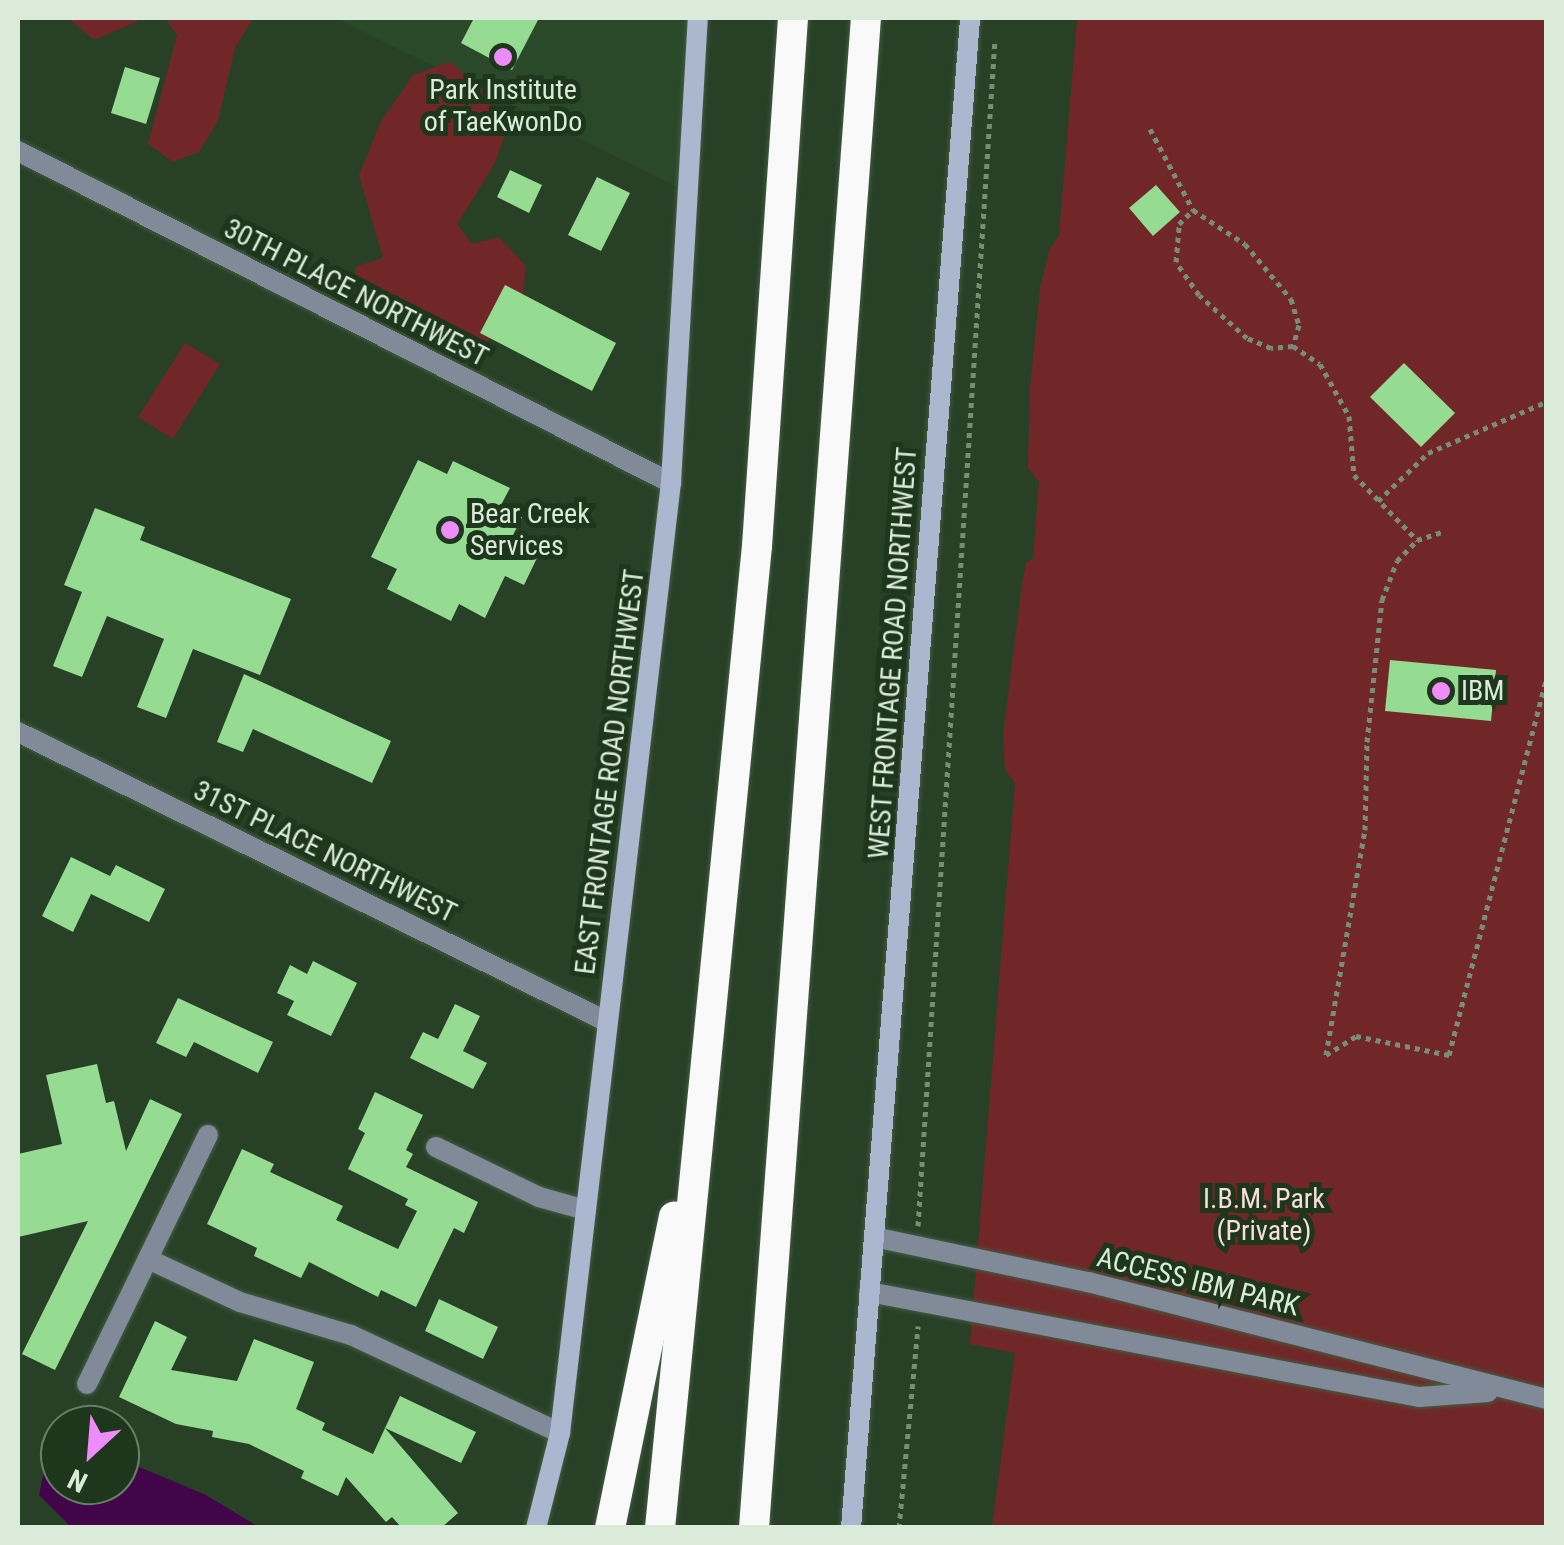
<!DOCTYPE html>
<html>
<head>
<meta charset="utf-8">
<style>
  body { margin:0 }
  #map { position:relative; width:1564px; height:1545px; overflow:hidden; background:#274026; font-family:"Roboto Condensed",sans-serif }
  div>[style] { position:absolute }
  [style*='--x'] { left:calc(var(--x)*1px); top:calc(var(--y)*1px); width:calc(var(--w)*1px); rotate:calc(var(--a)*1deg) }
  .built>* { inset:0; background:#2a4929 }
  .green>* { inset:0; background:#712727 }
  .water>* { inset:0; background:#420549 }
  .building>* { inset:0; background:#95db92 }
  .path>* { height:5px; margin-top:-2.5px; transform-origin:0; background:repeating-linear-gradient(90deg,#788d77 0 5px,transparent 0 10px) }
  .roads { filter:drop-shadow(0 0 2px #445b43) drop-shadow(0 0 2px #445b43) }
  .street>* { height:20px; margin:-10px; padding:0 10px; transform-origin:10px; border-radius:10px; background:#818a99 }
  .secondary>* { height:20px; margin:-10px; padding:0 10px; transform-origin:10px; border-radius:10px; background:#aab7cf }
  .highway>* { height:30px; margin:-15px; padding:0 15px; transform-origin:15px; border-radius:15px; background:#f9f9f9 }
  .dots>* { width:28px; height:28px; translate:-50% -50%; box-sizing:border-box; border:5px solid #1d361c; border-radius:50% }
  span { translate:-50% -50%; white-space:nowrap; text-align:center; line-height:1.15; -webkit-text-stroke:10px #1d361c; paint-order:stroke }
  .poi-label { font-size:28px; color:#dbebda }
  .left { translate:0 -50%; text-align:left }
  .street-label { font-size:28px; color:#dbebda }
  .park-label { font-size:28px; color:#f8dddb }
  .frame { position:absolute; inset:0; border:20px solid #dbebda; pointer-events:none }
  .north { position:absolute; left:40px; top:1405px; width:100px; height:100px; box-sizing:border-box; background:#1d361c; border:2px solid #697e68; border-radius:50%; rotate:206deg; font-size:28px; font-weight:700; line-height:40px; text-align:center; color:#dbebda }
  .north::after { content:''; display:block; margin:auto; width:35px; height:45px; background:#ee8cf9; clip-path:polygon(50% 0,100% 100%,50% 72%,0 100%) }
</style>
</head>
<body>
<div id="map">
  <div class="built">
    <div style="clip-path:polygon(336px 18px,698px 18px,688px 192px,659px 178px)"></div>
  </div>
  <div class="green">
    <div style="clip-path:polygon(68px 18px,145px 18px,94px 40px)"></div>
    <div style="clip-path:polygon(165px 18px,253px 18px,235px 48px,218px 121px,199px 152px,173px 162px,148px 144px,177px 35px)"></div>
    <div style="clip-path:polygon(1077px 18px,1546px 18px,1546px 1527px,992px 1527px,1015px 1353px,970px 1344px,1015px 783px,1005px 770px,1003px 736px,1022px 584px,1026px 563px,1033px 559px,1039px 482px,1028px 468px,1030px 388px,1040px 288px,1050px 248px,1059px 236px)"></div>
    <div style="clip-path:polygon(450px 62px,476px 84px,507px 129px,494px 165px,457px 224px,472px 244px,499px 237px,526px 266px,522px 302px,511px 325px,476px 348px,441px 349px,381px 321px,349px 294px,357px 266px,383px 258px,359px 175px,381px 121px,413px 75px)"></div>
    <div style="clip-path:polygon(185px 343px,220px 364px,173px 439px,138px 417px)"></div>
  </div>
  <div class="water">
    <div style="clip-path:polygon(55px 1461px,60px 1461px,60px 1485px,120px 1485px,120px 1465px,137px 1466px,206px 1495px,259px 1527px,71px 1527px,39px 1495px,43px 1476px)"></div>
  </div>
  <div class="building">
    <div style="clip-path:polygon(474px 18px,539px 18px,512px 70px,461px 43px)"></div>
    <div style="clip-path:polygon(125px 67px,160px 78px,146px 124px,111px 113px)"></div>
    <div style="clip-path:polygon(510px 170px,542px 185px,529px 213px,497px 197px)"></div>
    <div style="clip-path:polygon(597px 177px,630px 193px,601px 251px,568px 235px)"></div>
    <div style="clip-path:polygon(1156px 185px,1180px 212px,1153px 236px,1129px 208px)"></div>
    <div style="clip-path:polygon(505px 285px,616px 343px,592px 391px,480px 333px)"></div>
    <div style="clip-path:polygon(1404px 363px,1455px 413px,1421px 447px,1370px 397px)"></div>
    <div style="clip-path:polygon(418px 460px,447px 474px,453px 461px,510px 488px,501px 505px,523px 515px,508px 545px,537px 558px,524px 585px,505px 576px,485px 618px,459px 604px,451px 621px,387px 589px,397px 569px,371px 557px)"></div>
    <div style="clip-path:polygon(95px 508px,145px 527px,140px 540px,291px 599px,260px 675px,193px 649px,166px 718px,137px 707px,164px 639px,107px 616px,82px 677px,53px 666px,82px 592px,64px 585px)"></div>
    <div style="clip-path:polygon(1390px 660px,1496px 670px,1491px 721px,1385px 711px)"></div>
    <div style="clip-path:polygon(244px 674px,391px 741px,372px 783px,253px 729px,243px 752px,217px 742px)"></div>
    <div style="clip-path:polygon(71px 857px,110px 876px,116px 865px,165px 889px,149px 922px,91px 894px,73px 932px,42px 916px)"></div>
    <div style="clip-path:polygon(313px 961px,357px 983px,331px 1036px,287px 1015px,294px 1001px,277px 993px,290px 965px,307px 974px)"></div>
    <div style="clip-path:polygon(178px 998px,273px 1042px,258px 1073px,194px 1042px,186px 1057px,156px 1043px)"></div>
    <div style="clip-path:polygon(455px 1004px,480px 1016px,463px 1051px,487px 1063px,473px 1089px,410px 1058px,423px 1032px,438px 1039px)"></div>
    <div style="clip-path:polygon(97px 1064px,106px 1103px,114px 1101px,126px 1151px,150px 1099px,182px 1114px,55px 1370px,22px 1354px,88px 1221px,18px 1237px,18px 1154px,62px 1144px,46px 1075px)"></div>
    <div style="clip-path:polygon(375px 1092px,423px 1115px,406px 1150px,413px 1154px,406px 1167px,478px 1202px,464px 1233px,454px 1228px,416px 1307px,381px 1290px,378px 1297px,309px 1262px,301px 1278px,254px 1256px,257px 1248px,207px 1224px,242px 1149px,274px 1164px,270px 1172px,343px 1206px,336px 1220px,398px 1249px,417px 1211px,405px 1205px,408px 1199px,348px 1169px,365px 1133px,358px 1129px)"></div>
    <div style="clip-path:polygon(439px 1299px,498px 1327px,483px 1359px,425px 1331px)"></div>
    <div style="clip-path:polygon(155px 1321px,187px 1337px,171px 1370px,237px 1381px,254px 1339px,314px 1362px,296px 1409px,325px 1423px,322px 1430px,373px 1454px,385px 1428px,458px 1513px,441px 1528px,402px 1528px,392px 1517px,386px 1522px,346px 1477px,338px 1496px,301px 1478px,304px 1471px,249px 1444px,212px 1437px,213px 1431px,176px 1424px,119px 1397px)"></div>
    <div style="clip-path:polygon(400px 1396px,476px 1432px,461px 1463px,385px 1428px)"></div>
  </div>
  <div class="path">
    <div style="--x:1150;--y:129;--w:92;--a:62"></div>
    <div style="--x:1193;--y:210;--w:62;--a:33.2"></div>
    <div style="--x:1245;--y:244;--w:72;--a:50.1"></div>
    <div style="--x:1291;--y:299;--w:27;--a:73"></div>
    <div style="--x:1299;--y:325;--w:22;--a:106"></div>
    <div style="--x:1293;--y:346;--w:22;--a:175"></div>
    <div style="--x:1271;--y:348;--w:26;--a:-157"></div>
    <div style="--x:1247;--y:338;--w:64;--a:-138.1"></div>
    <div style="--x:1199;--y:295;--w:40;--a:-124.9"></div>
    <div style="--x:1176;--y:262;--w:38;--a:-85"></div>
    <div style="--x:1179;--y:224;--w:20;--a:-45"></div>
    <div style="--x:1293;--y:346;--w:32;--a:34"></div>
    <div style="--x:1320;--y:364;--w:60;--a:60.9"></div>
    <div style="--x:1349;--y:416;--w:59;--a:85.2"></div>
    <div style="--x:1354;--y:475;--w:91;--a:45.9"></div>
    <div style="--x:1378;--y:501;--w:69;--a:-43.8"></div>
    <div style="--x:1428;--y:453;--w:129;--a:-23.4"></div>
    <div style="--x:1326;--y:1055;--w:228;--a:-80.2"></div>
    <div style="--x:1365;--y:830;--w:88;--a:-88.7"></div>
    <div style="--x:1367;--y:742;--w:143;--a:-84"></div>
    <div style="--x:1382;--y:600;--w:42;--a:-69"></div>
    <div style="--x:1397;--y:561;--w:29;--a:-46"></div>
    <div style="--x:1417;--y:540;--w:29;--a:-18"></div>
    <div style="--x:1326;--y:1055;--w:36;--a:-32"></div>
    <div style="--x:1356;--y:1036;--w:95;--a:11.5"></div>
    <div style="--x:1449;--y:1055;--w:386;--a:-75.5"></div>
    <div style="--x:918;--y:1226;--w:1189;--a:-86.29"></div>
    <div style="--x:899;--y:1528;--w:203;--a:-84.6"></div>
  </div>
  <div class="roads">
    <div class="street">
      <div style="--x:18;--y:151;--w:733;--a:26.95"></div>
      <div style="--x:18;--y:732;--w:657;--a:26.18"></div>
      <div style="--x:436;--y:1147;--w:114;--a:25.9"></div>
      <div style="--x:539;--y:1197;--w:49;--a:15.5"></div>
      <div style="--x:874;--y:1237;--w:219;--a:11.9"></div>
      <div style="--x:1088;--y:1282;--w:473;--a:14.3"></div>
      <div style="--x:148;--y:1259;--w:102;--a:25.1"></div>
      <div style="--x:240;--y:1302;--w:116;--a:16.6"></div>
      <div style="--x:351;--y:1335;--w:231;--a:25.1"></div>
      <div style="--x:869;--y:1292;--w:560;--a:10.81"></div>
      <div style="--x:1419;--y:1397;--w:69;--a:-4.1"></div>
      <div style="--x:87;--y:1384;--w:277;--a:-64.1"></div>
    </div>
    <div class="secondary">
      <div style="--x:536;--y:1528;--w:98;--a:-75.8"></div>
      <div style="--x:560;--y:1433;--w:956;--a:-83.34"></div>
      <div style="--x:671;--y:483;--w:466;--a:-86.7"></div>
      <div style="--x:851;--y:1528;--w:1515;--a:-85.49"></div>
    </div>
    <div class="highway">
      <div style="--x:610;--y:1528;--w:318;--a:-78.4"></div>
      <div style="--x:660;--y:1528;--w:987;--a:-84.36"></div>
      <div style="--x:757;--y:546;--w:529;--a:-86.1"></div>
      <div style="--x:754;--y:1528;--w:1514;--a:-85.76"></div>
    </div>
  </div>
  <div class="dots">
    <div style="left:503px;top:57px;background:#ee8cf9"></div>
    <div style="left:450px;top:530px;background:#ee8cf9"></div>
    <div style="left:1441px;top:691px;background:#ee8cf9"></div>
  </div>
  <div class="poi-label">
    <span style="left:503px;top:106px">Park Institute<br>of TaeKwonDo</span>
    <span class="left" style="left:470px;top:530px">Bear Creek<br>Services</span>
    <span class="left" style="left:1461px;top:691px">IBM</span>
  </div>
  <div class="street-label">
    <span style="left:356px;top:293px;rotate:27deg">30TH PLACE NORTHWEST</span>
    <span style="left:893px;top:653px;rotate:-86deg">WEST FRONTAGE ROAD NORTHWEST</span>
    <span style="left:610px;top:772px;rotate:-83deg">EAST FRONTAGE ROAD NORTHWEST</span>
    <span style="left:325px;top:852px;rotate:26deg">31ST PLACE NORTHWEST</span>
    <span style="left:1198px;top:1282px;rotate:14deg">ACCESS IBM PARK</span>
  </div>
  <div class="park-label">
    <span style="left:1264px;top:1215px">I.B.M. Park<br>(Private)</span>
  </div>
  <div class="frame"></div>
  <div class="north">N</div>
</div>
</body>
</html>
